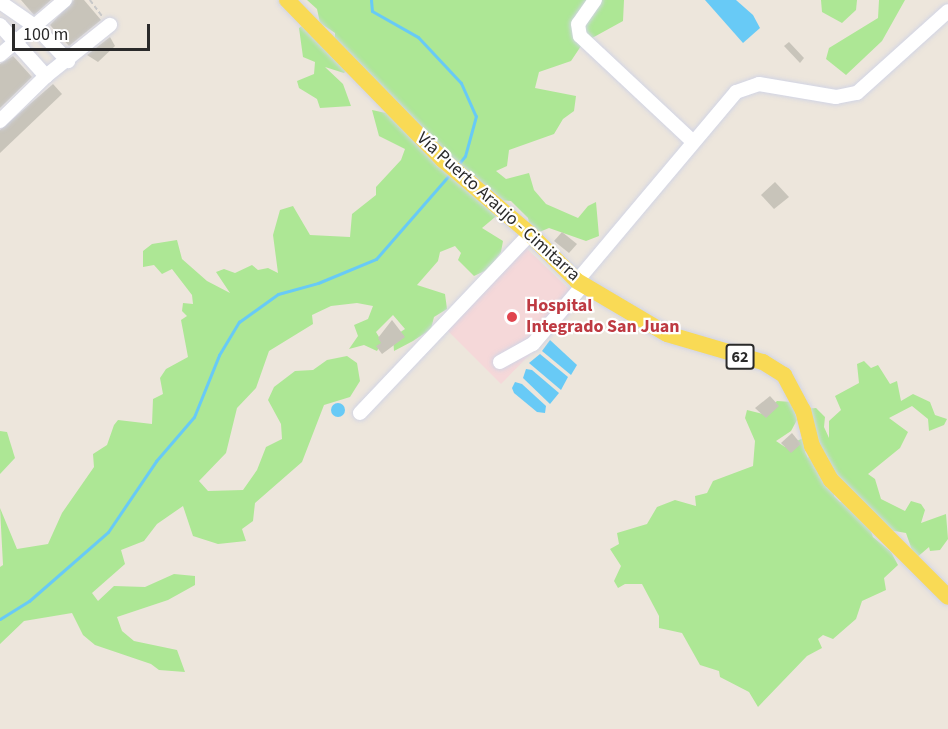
<!DOCTYPE html>
<html>
<head>
<meta charset="utf-8">
<style>
  body { margin:0 }
  #map { position:relative; width:948px; height:729px; overflow:hidden; background:#ede6dc; font-family:"Source Sans 3",sans-serif }
  div>[style] { position:absolute }
  [style*='--x'] { left:calc(var(--x)*1px); top:calc(var(--y)*1px); width:calc(var(--w)*1px); rotate:calc(var(--a)*1deg) }
  .medical>* { inset:0; background:#f5d8d9 }
  .green>* { inset:0; background:#ade795 }
  .water>* { inset:0; background:#68caf6 }
  .round { border-radius:50% }
  .stream>* { height:3px; margin:-1.5px; padding:0 1.5px; transform-origin:1.5px; border-radius:1.5px; background:#68caf6 }
  .building>* { inset:0; background:#c8c4ba }
  .path>* { height:1.5px; margin-top:-0.75px; transform-origin:0; background:repeating-linear-gradient(90deg,#c8c8c8 0 4.5px,transparent 0 7.5px) }
  .roads { filter:drop-shadow(0 0 2px #d1d4e4) drop-shadow(0 0 2px #d1d4e4) }
  .minor>* { height:14px; margin:-7px; padding:0 7px; transform-origin:7px; border-radius:7px; background:#fff }
  .major>* { height:16px; margin:-8px; padding:0 8px; transform-origin:8px; border-radius:8px; background:#f9da55 }
  .dots>* { width:16px; height:16px; translate:-50% -50%; box-sizing:border-box; border:3px solid #fff; border-radius:50% }
  span { translate:-50% -50%; white-space:nowrap; text-align:center; line-height:1.15; -webkit-text-stroke:4.5px #fff; paint-order:stroke }
  .shield-label span { padding:2px 4px; background:#fff; border:2px solid; border-radius:4px; -webkit-text-stroke-width:0 }
  .shield-label { font-size:16px; color:#2a2a2a; font-weight:700 }
  .street-label { font-size:18px; color:#2a2a2a }
  .health-label { font-size:18px; color:#be3a42; font-weight:700 }
  .left { translate:0 -50%; text-align:left }
  .scale { position:absolute; left:12px; top:24px; width:138px; height:27px; box-sizing:border-box; border:3px solid #2a2a2a; border-top:0; padding-left:8px; font-size:18px; line-height:21px; white-space:nowrap; color:#2a2a2a; -webkit-text-stroke:4px #fff; paint-order:stroke }
</style>
</head>
<body>
<div id="map">
  <div class="medical">
    <div style="clip-path:polygon(525px 247px,582px 301px,501px 384px,446px 329px)"></div>
  </div>
  <div class="green">
    <div style="clip-path:polygon(307px 0,624px 0,623px 21px,583px 43px,571px 61px,539px 72px,535px 88px,576px 96px,574px 111px,563px 119px,554px 134px,509px 150px,507px 166px,496px 171px,506px 179px,529px 173px,534px 190px,546px 204px,578px 218px,588px 206px,596px 202px,599px 236px,586px 241px,549px 228px,532px 235px,528px 218px,511px 201px,501px 200px,501px 212px,482px 228px,503px 241px,501px 252px,489px 269px,474px 276px,458px 260px,461px 253px,455px 246px,440px 252px,438px 261px,417px 285px,445px 294px,447px 309px,434px 317px,431px 329px,413px 341px,394px 351px,393px 337px,405px 329px,393px 315px,376px 332px,382px 342px,377px 351px,364px 345px,349px 349px,358px 336px,354px 325px,368px 319px,373px 306px,357px 303px,331px 306px,312px 315px,313px 324px,269px 351px,256px 388px,237px 408px,226px 453px,199px 481px,208px 491px,243px 490px,257px 470px,266px 447px,282px 439px,281px 424px,268px 400px,274px 387px,295px 371px,313px 370px,327px 360px,347px 356px,357px 363px,360px 381px,350px 397px,324px 405px,302px 462px,255px 503px,253px 521px,242px 529px,246px 541px,218px 544px,193px 536px,183px 506px,157px 524px,144px 541px,121px 550px,125px 564px,92px 593px,98px 601px,114px 586px,145px 587px,174px 574px,195px 576px,195px 585px,168px 600px,117px 617px,122px 631px,134px 641px,177px 650px,185px 672px,159px 670px,151px 664px,95px 645px,83px 635px,72px 613px,24px 621px,0 644px,0 567px,3px 565px,0 508px,17px 549px,48px 544px,62px 513px,94px 467px,93px 454px,107px 445px,114px 425px,118px 420px,152px 424px,153px 399px,163px 394px,160px 378px,166px 369px,188px 357px,181px 320px,187px 316px,182px 311px,183px 303px,193px 304px,192px 295px,172px 269px,162px 274px,154px 265px,143px 267px,143px 251px,152px 244px,177px 240px,182px 259px,207px 281px,230px 293px,216px 272px,224px 269px,235px 273px,252px 265px,258px 270px,268px 268px,278px 273px,273px 235px,280px 210px,293px 206px,310px 235px,350px 237px,352px 214px,376px 195px,376px 187px,401px 160px,405px 149px,379px 136px,372px 110px,414px 119px,351px 66px,344px 73px,325px 67px,343px 84px,351px 106px,320px 108px,317px 99px,299px 88px,297px 81px,314px 74px,315px 62px,303px 57px,299px 28px,309px 21px,335px 41px,335px 33px,320px 23px,317px 9px)"></div>
    <div style="clip-path:polygon(821px 0,857px 0,856px 10px,842px 23px,822px 12px)"></div>
    <div style="clip-path:polygon(879px 0,905px 0,882px 41px,846px 75px,826px 59px,829px 48px,878px 18px)"></div>
    <div style="clip-path:polygon(864px 361px,871px 368px,878px 365px,890px 384px,897px 381px,901px 401px,913px 394px,930px 402px,935px 415px,947px 419px,944px 425px,929px 431px,928px 419px,912px 406px,889px 418px,908px 432px,900px 448px,868px 474px,875px 479px,881px 499px,905px 511px,911px 501px,921px 504px,925px 510px,921px 523px,946px 514px,948px 539px,940px 550px,930px 551px,929px 547px,915px 559px,906px 533px,889px 530px,836px 482px,834px 496px,840px 502px,856px 503px,856px 513px,865px 515px,873px 537px,891px 552px,898px 565px,884px 578px,886px 590px,862px 601px,856px 619px,833px 639px,823px 635px,818px 639px,822px 648px,807px 656px,758px 707px,749px 692px,720px 677px,719px 671px,700px 665px,682px 633px,659px 628px,659px 616px,642px 584px,625px 584px,618px 588px,614px 581px,621px 566px,610px 549px,619px 544px,617px 533px,647px 524px,657px 507px,675px 500px,696px 506px,695px 496px,707px 493px,713px 481px,753px 466px,755px 441px,745px 418px,747px 410px,763px 414px,777px 401px,792px 402px,797px 420px,791px 431px,776px 441px,785px 447px,807px 436px,805px 452px,808px 458px,816px 448px,804px 409px,816px 408px,825px 417px,824px 427px,829px 438px,829px 421px,841px 410px,835px 396px,859px 383px,857px 364px)"></div>
    <div style="clip-path:polygon(0 431px,7px 432px,15px 458px,0 474px)"></div>
  </div>
  <div class="water">
    <div style="clip-path:polygon(705px 0,736px 0,753px 15px,760px 28px,743px 43px)"></div>
    <div style="clip-path:polygon(550px 340px,577px 365px,571px 375px,542px 351px)"></div>
    <div style="clip-path:polygon(540px 354px,568px 377px,561px 390px,529px 363px)"></div>
    <div style="clip-path:polygon(526px 369px,532px 370px,559px 393px,550px 404px,523px 378px)"></div>
    <div style="clip-path:polygon(515px 382px,522px 384px,546px 406px,545px 413px,537px 412px,514px 393px,512px 388px)"></div>
    <div class="round" style="left:331px;top:403px;width:14px;height:14px"></div>
  </div>
  <div class="stream">
    <div style="--x:371;--y:0;--w:11;--a:85"></div>
    <div style="--x:372;--y:11;--w:53;--a:29.5"></div>
    <div style="--x:418;--y:37;--w:63;--a:46.9"></div>
    <div style="--x:461;--y:83;--w:36;--a:66"></div>
    <div style="--x:476;--y:116;--w:41;--a:105.4"></div>
    <div style="--x:465;--y:156;--w:13;--a:129"></div>
    <div style="--x:0;--y:619;--w:34;--a:-32"></div>
    <div style="--x:29;--y:601;--w:105;--a:-41.1"></div>
    <div style="--x:108;--y:532;--w:86;--a:-55.9"></div>
    <div style="--x:156;--y:461;--w:58;--a:-49.2"></div>
    <div style="--x:194;--y:417;--w:67;--a:-68"></div>
    <div style="--x:219;--y:355;--w:39;--a:-59"></div>
    <div style="--x:239;--y:322;--w:48;--a:-35.7"></div>
    <div style="--x:278;--y:294;--w:41;--a:-15.4"></div>
    <div style="--x:318;--y:283;--w:63;--a:-22.5"></div>
    <div style="--x:376;--y:259;--w:114;--a:-48.9"></div>
  </div>
  <div class="building">
    <div style="clip-path:polygon(21px 0,51px 0,34px 15px)"></div>
    <div style="clip-path:polygon(74px 0,84px 0,101px 20px,69px 46px,50px 25px)"></div>
    <div style="clip-path:polygon(110px 37px,115px 46px,98px 62px,87px 55px)"></div>
    <div style="clip-path:polygon(789px 42px,804px 58px,800px 63px,784px 46px)"></div>
    <div style="clip-path:polygon(13px 56px,32px 77px,0 108px,0 64px)"></div>
    <div style="clip-path:polygon(53px 84px,62px 94px,0 153px,0 130px)"></div>
    <div style="clip-path:polygon(775px 182px,789px 197px,774px 209px,761px 195px)"></div>
    <div style="clip-path:polygon(562px 232px,577px 244px,569px 253px,554px 241px)"></div>
    <div style="clip-path:polygon(392px 320px,405px 337px,382px 354px,376px 346px,381px 343px,378px 338px)"></div>
    <div style="clip-path:polygon(770px 396px,779px 406px,766px 418px,755px 408px)"></div>
    <div style="clip-path:polygon(792px 433px,801px 444px,791px 453px,781px 443px)"></div>
  </div>
  <div class="path">
    <div style="--x:90;--y:0;--w:20;--a:53"></div>
  </div>
  <div class="roads">
    <div class="minor">
      <div style="--x:595;--y:0;--w:29;--a:125"></div>
      <div style="--x:578;--y:24;--w:12;--a:81"></div>
      <div style="--x:580;--y:36;--w:152;--a:43.1"></div>
      <div style="--x:0;--y:2;--w:44;--a:34.8"></div>
      <div style="--x:36;--y:27;--w:47;--a:46.7"></div>
      <div style="--x:0;--y:25;--w:69;--a:48"></div>
      <div style="--x:0;--y:55;--w:85;--a:-40.2"></div>
      <div style="--x:0;--y:121;--w:64;--a:-44.4"></div>
      <div style="--x:46;--y:76;--w:82;--a:-38.6"></div>
      <div style="--x:577;--y:281;--w:247;--a:-49.9"></div>
      <div style="--x:736;--y:92;--w:24;--a:-19"></div>
      <div style="--x:759;--y:84;--w:78;--a:9.6"></div>
      <div style="--x:836;--y:97;--w:21;--a:-11"></div>
      <div style="--x:857;--y:93;--w:122;--a:-42"></div>
      <div style="--x:500;--y:362;--w:38;--a:-29"></div>
      <div style="--x:533;--y:344;--w:77;--a:-49.7"></div>
      <div style="--x:360;--y:413;--w:247;--a:-46.5"></div>
    </div>
    <div class="major">
      <div style="--x:287;--y:0;--w:223;--a:45.7"></div>
      <div style="--x:443;--y:160;--w:114;--a:40.4"></div>
      <div style="--x:530;--y:234;--w:66;--a:45"></div>
      <div style="--x:577;--y:281;--w:104;--a:30.5"></div>
      <div style="--x:667;--y:334;--w:100;--a:16.3"></div>
      <div style="--x:763;--y:362;--w:25;--a:32"></div>
      <div style="--x:784;--y:375;--w:40;--a:62"></div>
      <div style="--x:803;--y:410;--w:37;--a:76"></div>
      <div style="--x:812;--y:446;--w:39;--a:61"></div>
      <div style="--x:831;--y:480;--w:165;--a:45"></div>
    </div>
  </div>
  <div class="dots">
    <div style="left:512px;top:317px;background:#e0444e"></div>
  </div>
  <div class="shield-label">
    <span style="left:740px;top:357px">62</span>
  </div>
  <div class="street-label">
    <span style="left:498px;top:207px;rotate:42deg">Vía Puerto Araujo - Cimitarra</span>
  </div>
  <div class="health-label">
    <span class="left" style="left:526px;top:317px">Hospital<br>Integrado San Juan</span>
  </div>
  <div class="scale">100 m</div>
</div>
</body>
</html>
